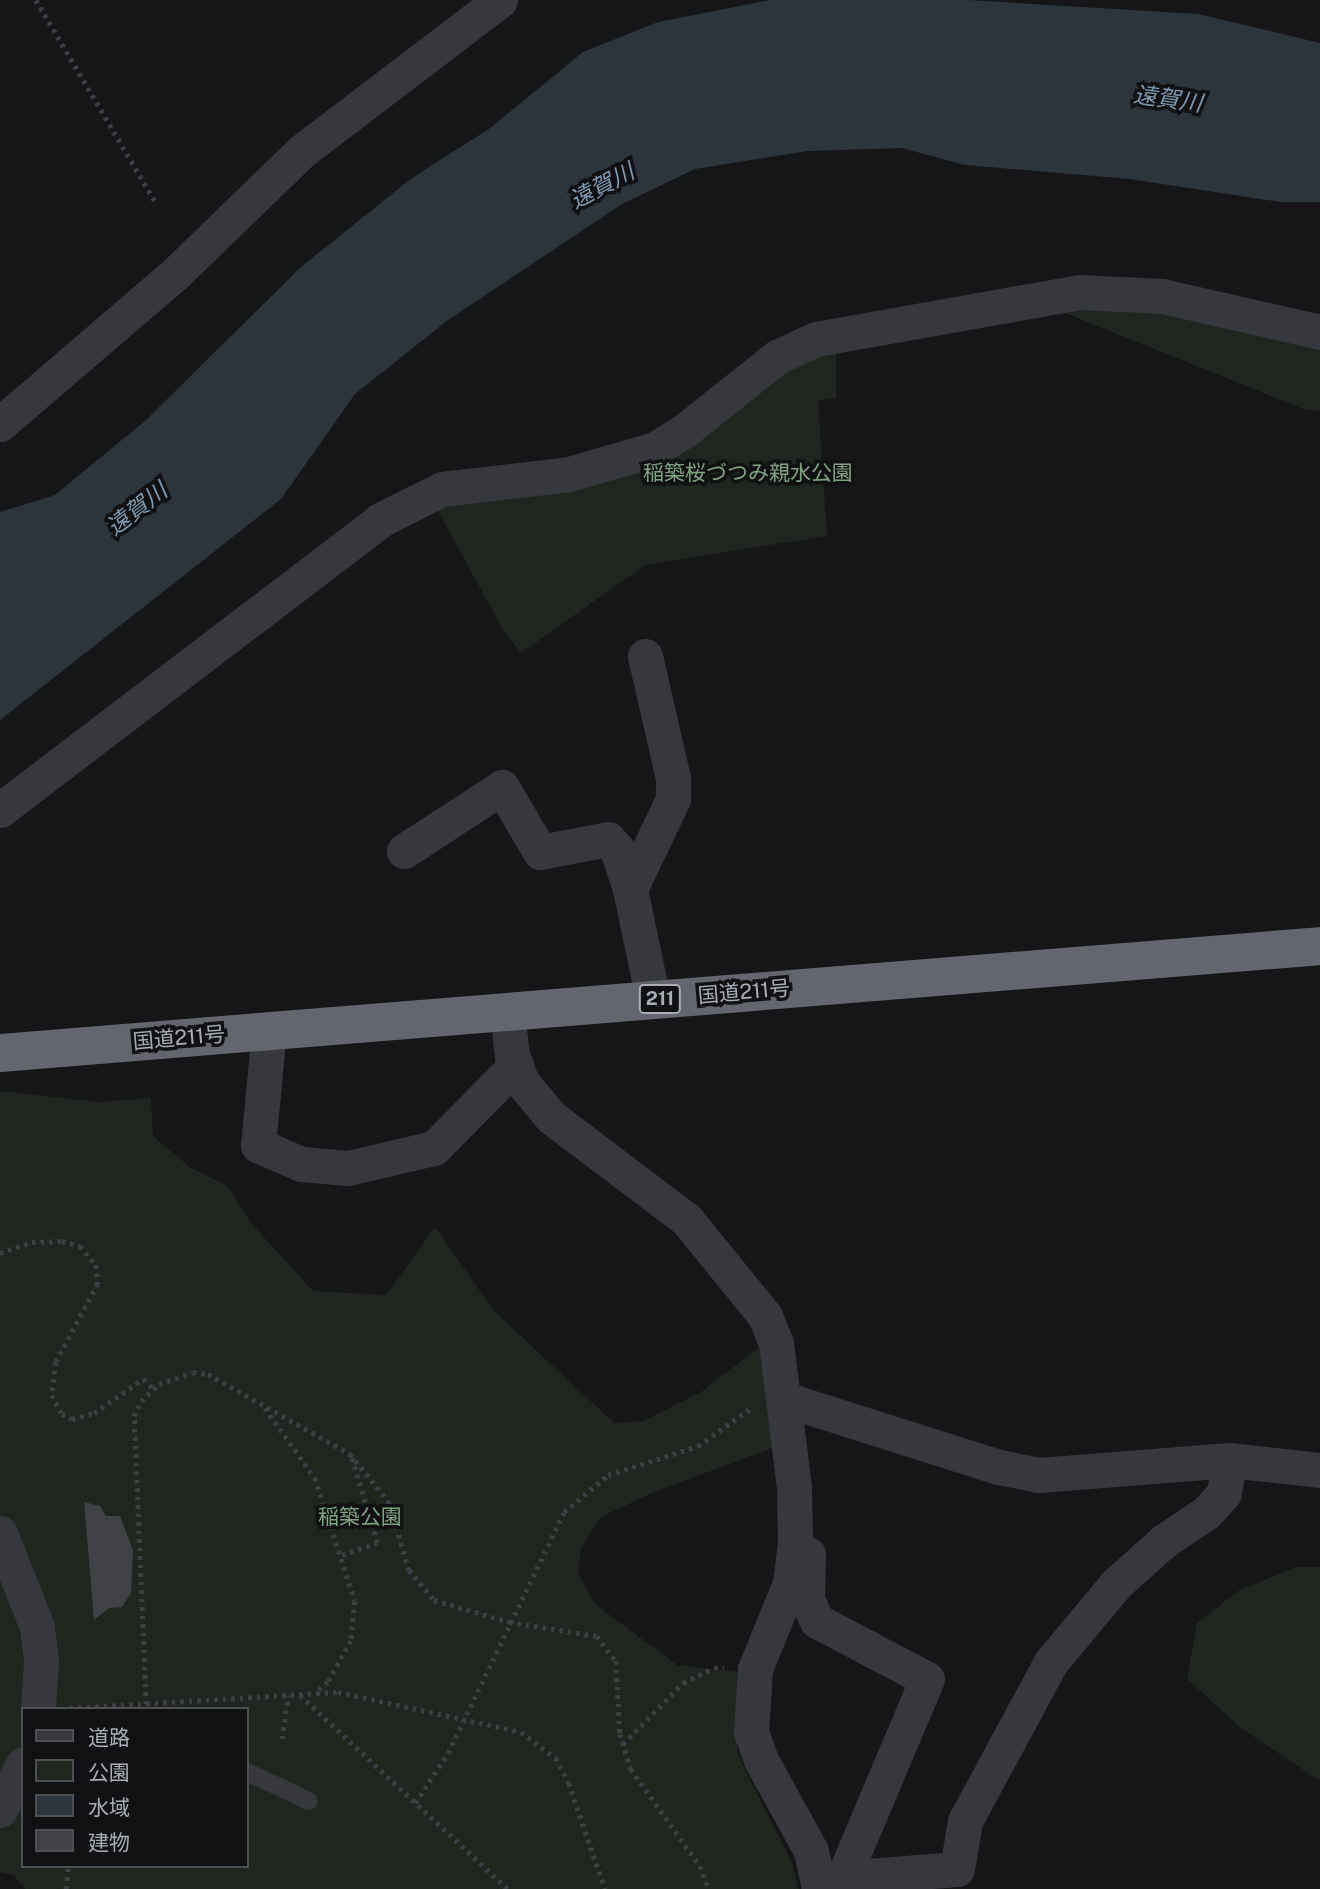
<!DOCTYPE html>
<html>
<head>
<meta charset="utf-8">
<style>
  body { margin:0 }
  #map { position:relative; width:1320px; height:1889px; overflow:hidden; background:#161618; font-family:"Public Sans","Noto Sans JP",sans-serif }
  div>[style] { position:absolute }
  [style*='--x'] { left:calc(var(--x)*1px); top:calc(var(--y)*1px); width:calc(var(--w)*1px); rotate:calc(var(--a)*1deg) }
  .green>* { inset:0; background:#1e261f }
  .water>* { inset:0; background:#2c353c }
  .building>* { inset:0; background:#404145 }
  .path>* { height:4.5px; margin-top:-2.25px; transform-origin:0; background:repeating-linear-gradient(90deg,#3d3f44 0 3.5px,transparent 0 8.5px) }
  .lane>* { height:18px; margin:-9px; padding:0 9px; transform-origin:9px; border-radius:9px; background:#37383d }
  .street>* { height:35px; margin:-17.5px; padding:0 17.5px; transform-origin:17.5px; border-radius:17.5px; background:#37383d }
  .highway>* { height:38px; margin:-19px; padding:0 19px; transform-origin:19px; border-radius:19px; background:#63666e }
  span { translate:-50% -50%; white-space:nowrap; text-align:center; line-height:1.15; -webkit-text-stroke:7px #111113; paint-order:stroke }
  .shield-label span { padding:2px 5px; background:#111113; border:2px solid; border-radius:5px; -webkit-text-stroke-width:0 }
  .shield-label { font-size:19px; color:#a8adb8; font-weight:700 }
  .park-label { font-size:21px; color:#7fa381 }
  .street-label { font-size:21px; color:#a8adb8 }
  .water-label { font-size:23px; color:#7f9bb3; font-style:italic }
  .legend { position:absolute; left:21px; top:1707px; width:228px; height:161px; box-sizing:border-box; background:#111113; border:2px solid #4d4f55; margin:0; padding:9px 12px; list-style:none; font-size:21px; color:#a8adb8 }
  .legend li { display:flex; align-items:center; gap:14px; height:35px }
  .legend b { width:35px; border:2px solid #4d4f55 }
</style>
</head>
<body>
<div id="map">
  <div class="green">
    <div style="clip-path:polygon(1079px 292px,1320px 331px,1320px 411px,1303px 409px,1058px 310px,836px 352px,836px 398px,818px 400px,827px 536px,645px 565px,521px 653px,502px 628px,431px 498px,654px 449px,777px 357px)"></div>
    <div style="clip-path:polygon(evenodd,0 1091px,99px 1102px,151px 1098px,153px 1136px,191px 1168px,227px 1186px,251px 1223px,313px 1291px,386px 1295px,435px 1227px,494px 1311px,614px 1423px,644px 1421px,701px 1392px,761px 1346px,778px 1446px,654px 1492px,601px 1517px,581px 1548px,578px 1574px,596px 1605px,677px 1665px,738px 1672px,737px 1753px,792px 1863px,799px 1889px,25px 1889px,14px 1875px,0 1872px,0 1091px,23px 1709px,247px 1709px,247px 1866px,23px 1866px,23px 1709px)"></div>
    <div style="clip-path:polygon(1296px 1567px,1320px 1567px,1320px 1781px,1241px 1728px,1187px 1679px,1197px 1623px,1238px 1591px)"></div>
  </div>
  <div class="water">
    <div style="clip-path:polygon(771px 0,968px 0,1198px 14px,1320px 43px,1320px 202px,1281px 202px,1130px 179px,965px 165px,902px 148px,808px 151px,695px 169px,622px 204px,448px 320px,355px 394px,281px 499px,0 720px,0 512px,55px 495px,146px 420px,301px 267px,412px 178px,489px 129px,583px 52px,658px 22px)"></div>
  </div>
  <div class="building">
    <div style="clip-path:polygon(84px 1502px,100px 1506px,106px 1516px,120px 1516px,133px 1550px,131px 1593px,122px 1607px,109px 1608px,94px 1620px)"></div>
  </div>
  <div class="path">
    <div style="--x:36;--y:0;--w:234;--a:59.4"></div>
    <div style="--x:0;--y:1253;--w:34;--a:-19"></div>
    <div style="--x:32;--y:1242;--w:30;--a:-2"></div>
    <div style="--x:62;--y:1241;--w:19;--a:16"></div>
    <div style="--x:80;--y:1246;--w:25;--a:50"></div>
    <div style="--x:96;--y:1265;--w:19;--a:84"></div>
    <div style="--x:98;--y:1284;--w:89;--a:118.3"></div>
    <div style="--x:56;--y:1362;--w:33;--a:97"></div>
    <div style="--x:52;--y:1395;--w:21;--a:62"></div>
    <div style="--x:62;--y:1414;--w:11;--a:27"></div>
    <div style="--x:72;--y:1419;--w:23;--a:-15"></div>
    <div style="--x:94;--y:1413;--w:60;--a:-34.8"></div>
    <div style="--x:143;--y:1379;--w:15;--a:42"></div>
    <div style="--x:265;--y:1408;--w:86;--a:54.5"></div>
    <div style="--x:315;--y:1478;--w:129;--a:72"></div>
    <div style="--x:355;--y:1601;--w:40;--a:95.7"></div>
    <div style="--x:351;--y:1641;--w:47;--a:119.3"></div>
    <div style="--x:328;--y:1682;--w:17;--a:140"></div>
    <div style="--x:342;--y:1555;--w:37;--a:-19"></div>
    <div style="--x:377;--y:1543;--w:92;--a:-106.5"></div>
    <div style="--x:300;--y:1695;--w:284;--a:43"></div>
    <div style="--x:146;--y:1704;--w:288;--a:-92.4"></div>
    <div style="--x:134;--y:1416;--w:17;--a:-65"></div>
    <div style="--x:141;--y:1401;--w:25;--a:-43"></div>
    <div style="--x:159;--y:1384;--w:36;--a:-19"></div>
    <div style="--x:193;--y:1372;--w:15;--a:8"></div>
    <div style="--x:208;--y:1374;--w:163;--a:29.4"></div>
    <div style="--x:350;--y:1454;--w:62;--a:50.9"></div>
    <div style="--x:389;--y:1502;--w:71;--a:73.6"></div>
    <div style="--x:409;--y:1570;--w:39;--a:50"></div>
    <div style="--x:434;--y:1600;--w:78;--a:16.3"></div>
    <div style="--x:509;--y:1622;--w:89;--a:9"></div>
    <div style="--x:597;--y:1636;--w:31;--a:53"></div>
    <div style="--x:616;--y:1661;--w:73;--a:86.9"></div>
    <div style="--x:620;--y:1734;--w:37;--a:73"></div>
    <div style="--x:631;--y:1769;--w:119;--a:54.6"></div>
    <div style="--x:700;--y:1866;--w:25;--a:69"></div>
    <div style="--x:70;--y:1708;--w:268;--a:-3.4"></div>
    <div style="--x:338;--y:1692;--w:187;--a:12.3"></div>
    <div style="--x:521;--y:1732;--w:44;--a:36.6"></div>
    <div style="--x:556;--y:1758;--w:28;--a:63"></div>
    <div style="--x:569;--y:1783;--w:112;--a:71.2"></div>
    <div style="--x:282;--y:1739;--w:44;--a:-82.2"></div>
    <div style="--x:623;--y:1744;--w:86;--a:-45.5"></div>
    <div style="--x:683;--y:1683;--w:34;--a:-26"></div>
    <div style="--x:714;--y:1668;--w:10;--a:0"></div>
    <div style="--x:415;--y:1803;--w:60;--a:-56.6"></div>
    <div style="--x:448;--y:1753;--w:267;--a:-64.3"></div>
    <div style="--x:564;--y:1512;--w:57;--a:-40.1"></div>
    <div style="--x:608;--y:1475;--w:95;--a:-17.9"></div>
    <div style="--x:698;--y:1446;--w:65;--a:-35.6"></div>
    <div style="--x:66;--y:1889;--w:23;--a:-85"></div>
  </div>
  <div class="lane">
    <div style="--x:247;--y:1772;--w:68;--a:25.1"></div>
  </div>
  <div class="street">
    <div style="--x:0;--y:424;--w:230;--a:-40.6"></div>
    <div style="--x:175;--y:274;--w:177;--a:-44.1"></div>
    <div style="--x:302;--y:151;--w:249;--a:-37.3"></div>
    <div style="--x:645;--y:656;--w:125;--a:77.1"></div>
    <div style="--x:673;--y:778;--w:21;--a:90"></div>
    <div style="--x:673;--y:799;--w:100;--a:115.5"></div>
    <div style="--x:630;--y:889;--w:112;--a:78.2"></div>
    <div style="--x:0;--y:810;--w:478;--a:-37.3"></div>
    <div style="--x:380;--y:520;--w:69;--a:-26.6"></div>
    <div style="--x:442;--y:489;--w:128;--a:-6.7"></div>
    <div style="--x:569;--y:474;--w:90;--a:-16.2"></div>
    <div style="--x:655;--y:449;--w:34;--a:-32"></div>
    <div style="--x:684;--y:431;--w:119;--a:-38.5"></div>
    <div style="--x:777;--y:357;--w:43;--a:-24.8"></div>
    <div style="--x:816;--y:339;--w:267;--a:-10.1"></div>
    <div style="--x:1079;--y:292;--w:83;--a:2.8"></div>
    <div style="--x:1162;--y:296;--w:162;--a:12.8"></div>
    <div style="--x:404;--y:851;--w:117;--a:-33.1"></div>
    <div style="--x:502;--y:787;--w:75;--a:59.7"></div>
    <div style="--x:540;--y:852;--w:69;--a:-10.8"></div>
    <div style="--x:608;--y:839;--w:13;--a:48"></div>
    <div style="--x:617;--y:849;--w:42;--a:72"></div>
    <div style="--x:507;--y:1011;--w:45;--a:83.7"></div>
    <div style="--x:512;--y:1056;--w:28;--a:69"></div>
    <div style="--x:522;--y:1082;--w:45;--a:50.4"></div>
    <div style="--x:551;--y:1117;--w:171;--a:37.1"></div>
    <div style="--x:687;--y:1220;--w:124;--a:50.9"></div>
    <div style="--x:765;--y:1316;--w:29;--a:68"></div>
    <div style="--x:776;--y:1343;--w:145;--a:82.9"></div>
    <div style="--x:794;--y:1487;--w:56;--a:89"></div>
    <div style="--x:795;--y:1543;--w:40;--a:97.1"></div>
    <div style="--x:790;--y:1583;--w:93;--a:112.1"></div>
    <div style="--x:755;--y:1669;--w:63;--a:93.6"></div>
    <div style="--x:751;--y:1732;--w:30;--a:70"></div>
    <div style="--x:761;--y:1760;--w:104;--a:61.2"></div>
    <div style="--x:811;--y:1851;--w:39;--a:78"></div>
    <div style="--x:269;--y:1031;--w:115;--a:95.5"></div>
    <div style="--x:258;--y:1145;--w:47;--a:23.8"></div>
    <div style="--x:301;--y:1164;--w:47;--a:4.9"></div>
    <div style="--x:348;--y:1168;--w:88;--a:-13.1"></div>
    <div style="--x:434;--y:1148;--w:117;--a:-45.3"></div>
    <div style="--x:784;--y:1399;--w:225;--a:17.6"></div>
    <div style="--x:999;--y:1467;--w:41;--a:11.3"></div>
    <div style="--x:1039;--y:1475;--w:191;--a:-4.5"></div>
    <div style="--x:1229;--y:1460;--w:92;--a:6.3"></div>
    <div style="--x:0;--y:1533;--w:101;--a:68.5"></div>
    <div style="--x:37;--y:1627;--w:34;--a:83"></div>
    <div style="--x:41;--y:1661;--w:48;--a:93.6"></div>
    <div style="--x:808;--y:1554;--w:45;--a:91.3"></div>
    <div style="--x:807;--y:1599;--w:24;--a:66"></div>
    <div style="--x:817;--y:1621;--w:124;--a:27.8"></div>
    <div style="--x:927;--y:1679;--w:216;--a:112.9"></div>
    <div style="--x:843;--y:1878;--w:18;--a:177"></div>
    <div style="--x:0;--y:1810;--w:51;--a:-63.4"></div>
    <div style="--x:843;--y:1878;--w:114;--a:-4.5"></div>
    <div style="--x:957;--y:1869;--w:49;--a:-80.5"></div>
    <div style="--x:965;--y:1821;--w:181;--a:-61.6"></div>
    <div style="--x:1051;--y:1662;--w:102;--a:-50.2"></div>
    <div style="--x:1116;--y:1584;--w:64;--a:-41.9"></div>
    <div style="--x:1164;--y:1541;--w:52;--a:-34"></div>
    <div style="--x:1207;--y:1512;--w:25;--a:-48"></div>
    <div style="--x:1224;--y:1493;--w:33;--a:-81"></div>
  </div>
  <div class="highway">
    <div style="--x:0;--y:1053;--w:1324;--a:-4.63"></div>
  </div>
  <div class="shield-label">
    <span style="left:660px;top:999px">211</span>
  </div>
  <div class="park-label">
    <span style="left:748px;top:473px">稲築桜づつみ親水公園</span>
    <span style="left:360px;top:1517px">稲築公園</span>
  </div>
  <div class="street-label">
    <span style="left:744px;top:992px;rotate:-5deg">国道211号</span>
    <span style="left:179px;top:1038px;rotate:-5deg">国道211号</span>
  </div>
  <div class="water-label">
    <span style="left:1168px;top:99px;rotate:8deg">遠賀川</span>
    <span style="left:602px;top:186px;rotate:-28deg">遠賀川</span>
    <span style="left:137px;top:509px;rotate:-38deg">遠賀川</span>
  </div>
  <ul class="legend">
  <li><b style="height:9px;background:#37383d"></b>道路</li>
  <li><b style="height:19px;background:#1e261f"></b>公園</li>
  <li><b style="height:19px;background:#2c353c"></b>水域</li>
  <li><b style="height:19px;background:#404145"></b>建物</li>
  </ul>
</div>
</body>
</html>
